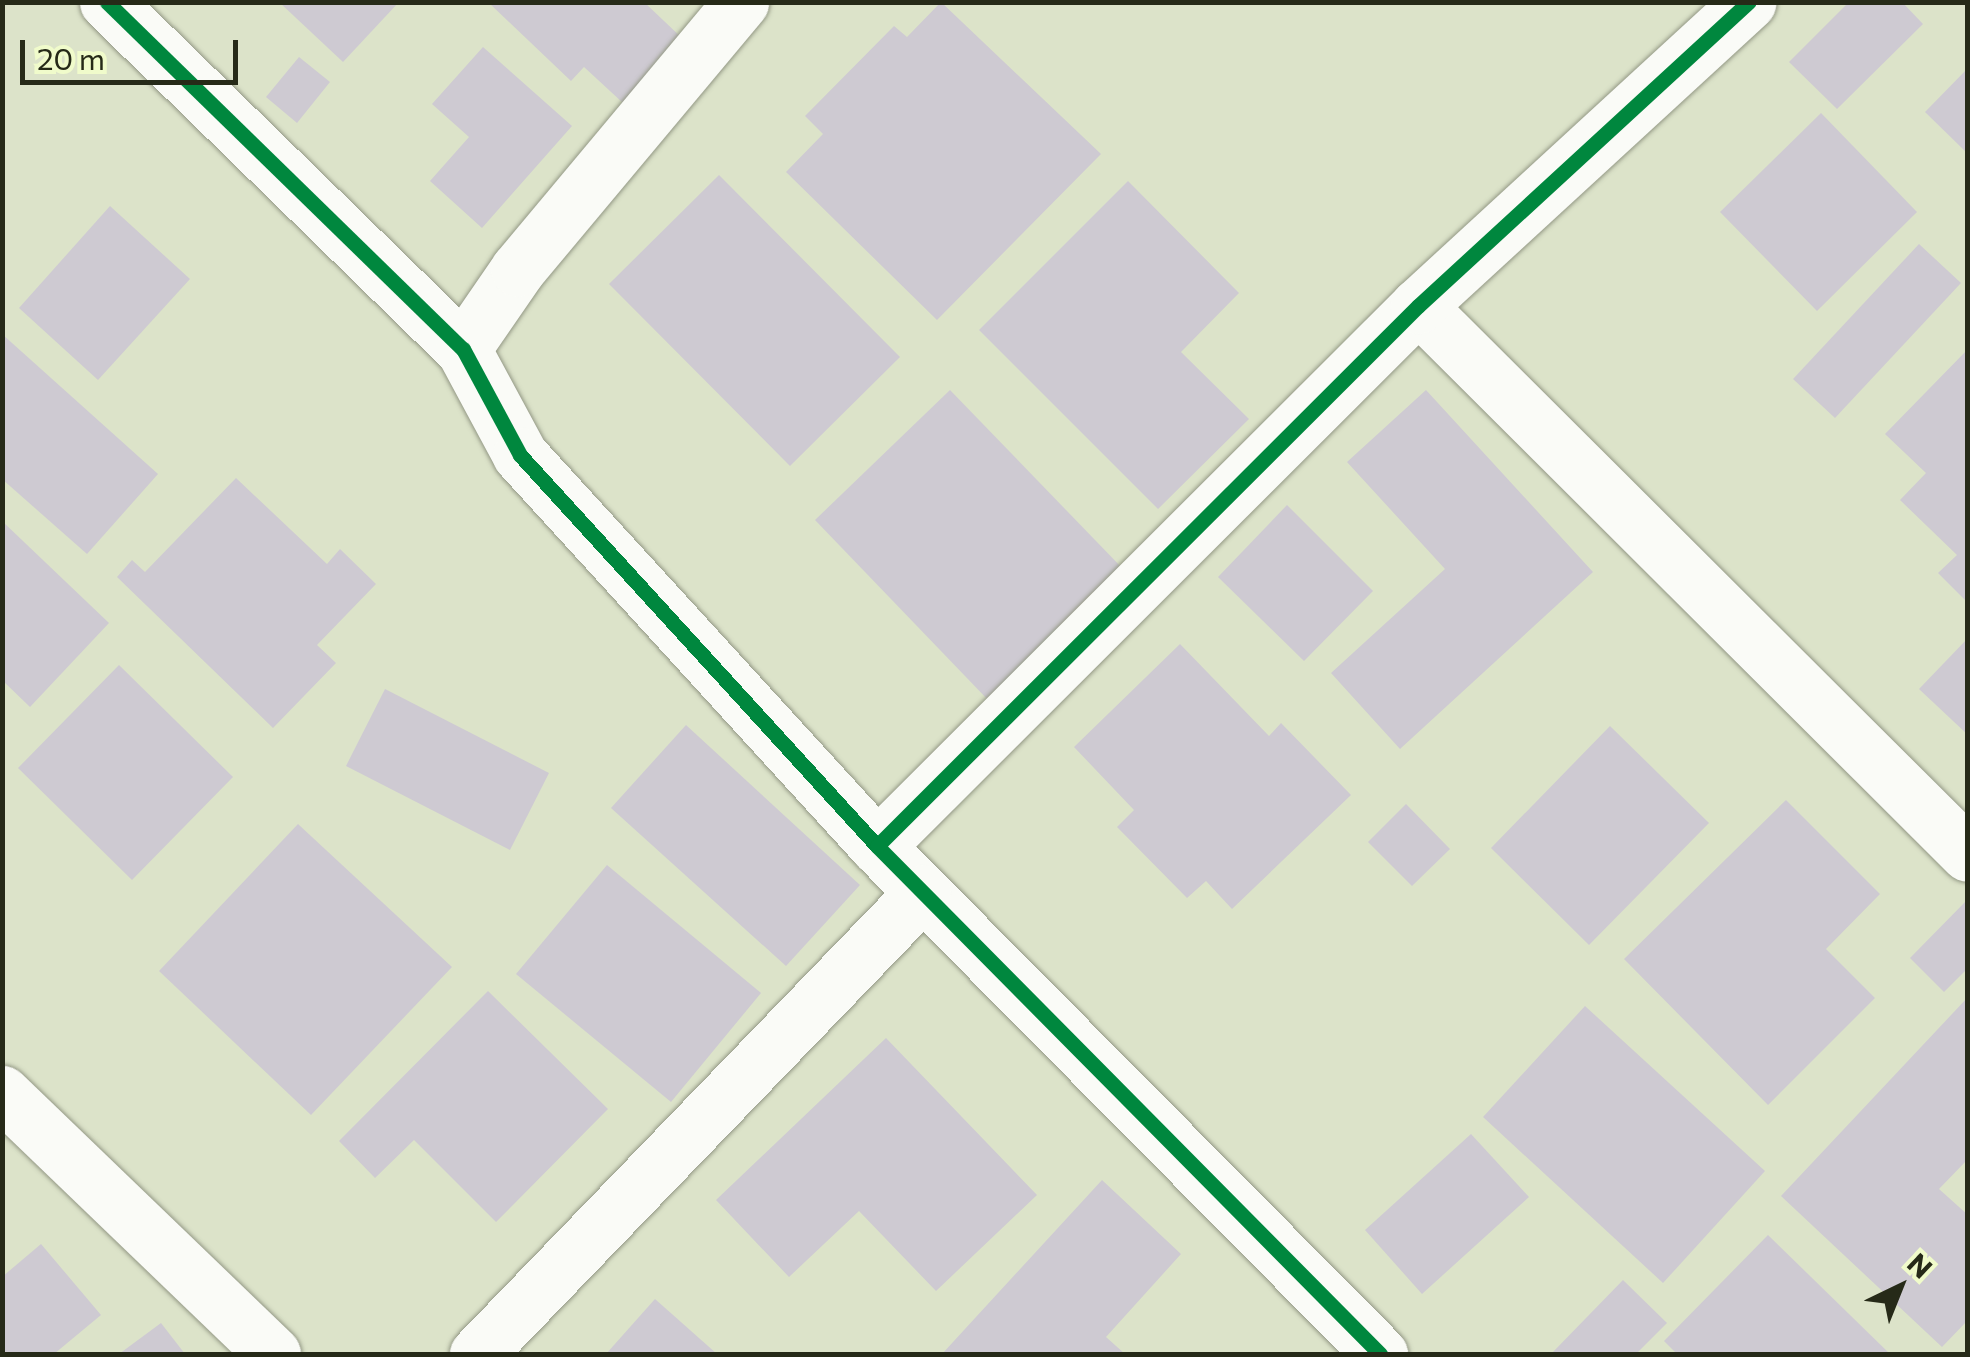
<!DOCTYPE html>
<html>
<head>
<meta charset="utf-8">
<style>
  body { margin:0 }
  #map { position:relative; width:1970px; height:1357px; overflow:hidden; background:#dce3c9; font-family:Commissioner,sans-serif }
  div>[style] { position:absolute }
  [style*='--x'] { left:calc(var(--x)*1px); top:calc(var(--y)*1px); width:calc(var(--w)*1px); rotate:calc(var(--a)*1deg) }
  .building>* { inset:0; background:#cecad2 }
  .roads { filter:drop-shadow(0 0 2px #939885) drop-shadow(0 0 2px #939885) }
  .minor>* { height:55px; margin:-27.5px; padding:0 27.5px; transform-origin:27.5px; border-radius:27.5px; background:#fafbf7 }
  .cycleway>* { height:15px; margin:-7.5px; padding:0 7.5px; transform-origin:7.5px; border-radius:7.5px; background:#00873e }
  span { translate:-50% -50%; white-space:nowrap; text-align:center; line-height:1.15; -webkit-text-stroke:8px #f0fbcb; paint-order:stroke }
  .frame { position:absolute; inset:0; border:5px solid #262a18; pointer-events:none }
  .north { position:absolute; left:1850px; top:1237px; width:100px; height:100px; -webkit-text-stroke:8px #f0fbcb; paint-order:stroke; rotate:43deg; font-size:28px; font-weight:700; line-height:40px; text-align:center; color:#262a18 }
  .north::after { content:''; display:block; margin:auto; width:35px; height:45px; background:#262a18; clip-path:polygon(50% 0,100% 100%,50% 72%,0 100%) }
  .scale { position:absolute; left:20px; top:40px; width:218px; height:45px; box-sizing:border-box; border:5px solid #262a18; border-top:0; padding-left:12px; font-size:30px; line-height:35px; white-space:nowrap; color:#262a18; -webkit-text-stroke:8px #f0fbcb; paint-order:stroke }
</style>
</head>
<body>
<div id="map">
  <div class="building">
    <div style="clip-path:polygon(279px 2px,399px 2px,343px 62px)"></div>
    <div style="clip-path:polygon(488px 2px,644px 2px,683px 39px,623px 103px,584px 67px,571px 81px)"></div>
    <div style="clip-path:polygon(941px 2px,1101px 154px,937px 320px,786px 172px,823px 134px,805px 116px,894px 26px,907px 37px)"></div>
    <div style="clip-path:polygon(1849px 2px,1902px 2px,1923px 24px,1837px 109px,1789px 62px)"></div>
    <div style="clip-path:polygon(483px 47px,572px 126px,482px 228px,430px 181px,469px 137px,432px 104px)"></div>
    <div style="clip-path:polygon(299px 57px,330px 82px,297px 123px,266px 97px)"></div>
    <div style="clip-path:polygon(1968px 68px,1968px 154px,1925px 112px)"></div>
    <div style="clip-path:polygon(1821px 113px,1917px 212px,1817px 311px,1720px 212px)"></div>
    <div style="clip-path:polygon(719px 175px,900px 357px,790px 466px,609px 284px)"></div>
    <div style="clip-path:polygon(1128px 181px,1239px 293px,1181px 352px,1249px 419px,1158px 509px,979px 330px)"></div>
    <div style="clip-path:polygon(110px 206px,190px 279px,98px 380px,19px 308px)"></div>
    <div style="clip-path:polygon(1919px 244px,1961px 283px,1835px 418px,1793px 379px)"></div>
    <div style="clip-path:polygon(2px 334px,158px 474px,87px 554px,2px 479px)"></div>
    <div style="clip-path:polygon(1968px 349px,1968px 603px,1938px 573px,1957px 555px,1900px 500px,1926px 473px,1885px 434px)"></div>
    <div style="clip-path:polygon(950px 390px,1125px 571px,990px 702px,815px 520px)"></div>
    <div style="clip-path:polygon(1426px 390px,1593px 572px,1400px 749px,1331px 673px,1445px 569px,1347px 462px)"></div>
    <div style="clip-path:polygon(236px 478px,327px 564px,340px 549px,376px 584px,317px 645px,336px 663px,273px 728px,117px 577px,132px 560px,145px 572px)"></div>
    <div style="clip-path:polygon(1287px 505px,1373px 591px,1304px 661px,1218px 577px)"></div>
    <div style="clip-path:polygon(2px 521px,109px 623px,30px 707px,2px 680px)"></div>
    <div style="clip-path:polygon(1968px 638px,1968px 735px,1919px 689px)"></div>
    <div style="clip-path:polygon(1180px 644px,1269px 736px,1281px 723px,1351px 795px,1232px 909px,1206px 881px,1187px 898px,1117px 827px,1134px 810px,1074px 747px)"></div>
    <div style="clip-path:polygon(119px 665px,233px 777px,132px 880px,18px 768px)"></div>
    <div style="clip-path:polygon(385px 689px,549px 773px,510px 850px,346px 766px)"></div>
    <div style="clip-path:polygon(686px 725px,860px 885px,786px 966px,611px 808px)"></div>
    <div style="clip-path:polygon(1610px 726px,1709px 823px,1589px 945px,1491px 848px)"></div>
    <div style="clip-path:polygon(1786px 800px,1880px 894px,1826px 949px,1875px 998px,1768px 1105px,1624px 959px)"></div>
    <div style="clip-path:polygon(1406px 804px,1450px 849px,1412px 886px,1368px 842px)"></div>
    <div style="clip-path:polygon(298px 824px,452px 967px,311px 1115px,159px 971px)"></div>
    <div style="clip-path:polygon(607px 865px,761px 993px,671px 1102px,516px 974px)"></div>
    <div style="clip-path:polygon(1968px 899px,1968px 968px,1944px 992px,1910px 958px)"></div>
    <div style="clip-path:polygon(488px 991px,608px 1109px,496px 1222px,414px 1140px,375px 1178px,339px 1141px)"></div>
    <div style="clip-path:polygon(1968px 997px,1968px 1159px,1939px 1189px,1968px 1215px,1968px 1320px,1942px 1347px,1781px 1196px)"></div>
    <div style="clip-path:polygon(1585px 1006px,1765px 1171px,1663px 1283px,1483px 1117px)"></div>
    <div style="clip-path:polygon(886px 1038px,1037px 1195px,936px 1291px,859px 1211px,789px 1277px,716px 1200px)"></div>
    <div style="clip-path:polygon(1471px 1134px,1529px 1197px,1422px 1294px,1365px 1230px)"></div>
    <div style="clip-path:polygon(1102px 1180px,1181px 1254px,1106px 1337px,1125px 1354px,942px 1354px)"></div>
    <div style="clip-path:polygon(1768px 1235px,1890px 1354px,1677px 1354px,1664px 1341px)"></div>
    <div style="clip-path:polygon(41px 1244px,101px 1315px,54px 1354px,2px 1354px,2px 1277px)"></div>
    <div style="clip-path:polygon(1623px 1280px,1667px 1323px,1636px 1354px,1551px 1354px)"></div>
    <div style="clip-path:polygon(655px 1299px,717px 1354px,606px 1354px)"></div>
    <div style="clip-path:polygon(161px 1323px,185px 1354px,119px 1354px)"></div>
  </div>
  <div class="roads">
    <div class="minor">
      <div style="--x:107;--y:2;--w:497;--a:44.3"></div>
      <div style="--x:463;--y:349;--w:120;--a:61.7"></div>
      <div style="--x:520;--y:455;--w:529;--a:47.6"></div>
      <div style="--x:877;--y:846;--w:715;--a:45.28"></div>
      <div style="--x:1418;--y:306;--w:776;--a:44.9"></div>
      <div style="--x:463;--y:349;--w:97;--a:-55.5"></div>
      <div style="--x:518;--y:269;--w:348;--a:-50.1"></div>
      <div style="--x:877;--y:846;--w:764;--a:-44.95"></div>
      <div style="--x:1418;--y:306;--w:449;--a:-42.6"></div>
      <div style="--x:2;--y:1093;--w:376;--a:43.9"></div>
      <div style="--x:477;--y:1354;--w:642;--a:-46.01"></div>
    </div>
  </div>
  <div class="cycleway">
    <div style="--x:107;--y:2;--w:497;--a:44.3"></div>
    <div style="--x:463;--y:349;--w:120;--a:61.7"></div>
    <div style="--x:520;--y:455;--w:529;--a:47.6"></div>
    <div style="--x:877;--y:846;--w:715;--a:45.28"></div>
    <div style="--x:877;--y:846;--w:764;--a:-44.95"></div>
    <div style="--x:1418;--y:306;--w:449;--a:-42.6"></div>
  </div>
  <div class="frame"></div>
  <div class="north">N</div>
  <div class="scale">20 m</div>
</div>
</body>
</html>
